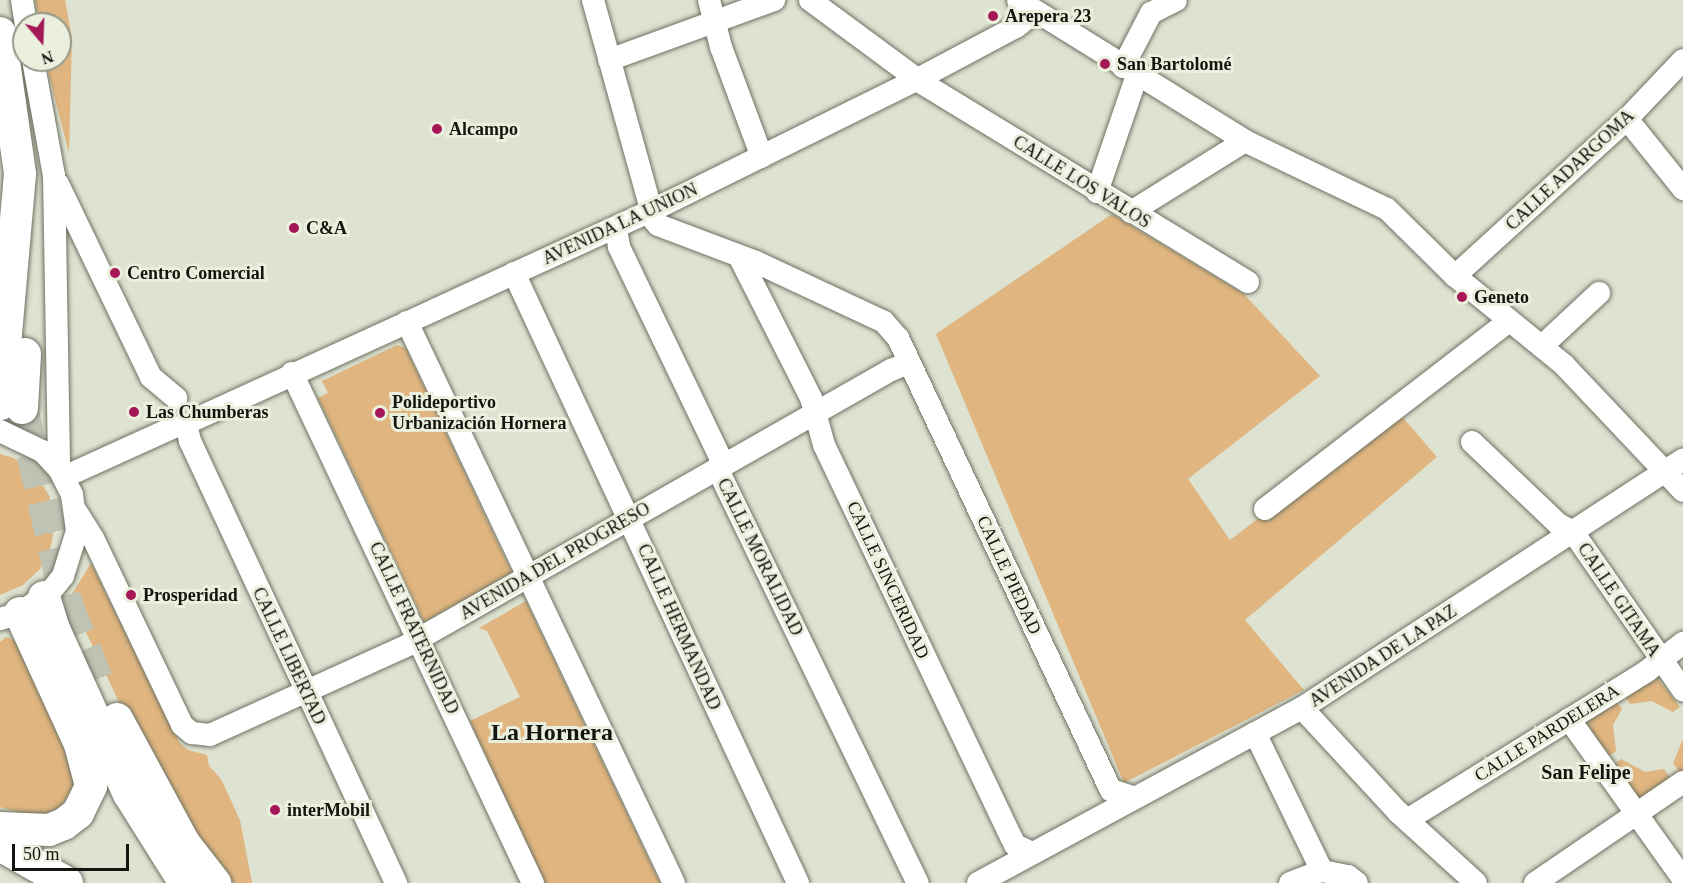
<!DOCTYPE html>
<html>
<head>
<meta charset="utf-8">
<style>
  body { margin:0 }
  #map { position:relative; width:1683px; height:883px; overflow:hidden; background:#dde2d1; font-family:"Times New Roman",serif }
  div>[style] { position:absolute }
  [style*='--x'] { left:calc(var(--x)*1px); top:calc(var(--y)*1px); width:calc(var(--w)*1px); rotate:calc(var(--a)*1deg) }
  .green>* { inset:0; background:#e0b57f }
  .highway-tunnel>* { height:32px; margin-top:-16px; transform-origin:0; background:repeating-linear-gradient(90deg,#bfc3b4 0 32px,transparent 0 48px) }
  .roads { filter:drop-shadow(0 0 2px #6e7263) drop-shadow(0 0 2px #6e7263) }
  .minor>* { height:22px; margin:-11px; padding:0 11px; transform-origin:11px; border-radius:11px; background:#fff }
  .highway>* { height:32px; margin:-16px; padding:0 16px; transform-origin:16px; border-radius:16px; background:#fff }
  .dots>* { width:16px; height:16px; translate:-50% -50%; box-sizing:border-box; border:3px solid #eaefde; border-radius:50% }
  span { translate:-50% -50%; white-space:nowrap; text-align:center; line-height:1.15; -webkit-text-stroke:6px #eaefde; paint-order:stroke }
  .poi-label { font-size:18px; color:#13150f; font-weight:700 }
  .left { translate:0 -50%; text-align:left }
  .street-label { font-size:18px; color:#13150f }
  .neighbourhood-label { font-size:20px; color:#13150f; font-weight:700 }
  .district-label { font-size:24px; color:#13150f; font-weight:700 }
  .north { position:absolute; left:12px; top:12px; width:60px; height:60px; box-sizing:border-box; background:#eaefde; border:2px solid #94988b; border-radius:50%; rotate:161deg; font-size:16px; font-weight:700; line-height:24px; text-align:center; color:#13150f }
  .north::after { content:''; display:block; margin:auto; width:21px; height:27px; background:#a61757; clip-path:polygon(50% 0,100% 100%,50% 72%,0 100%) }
  .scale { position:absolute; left:12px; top:844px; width:117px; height:27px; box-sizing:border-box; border:3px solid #13150f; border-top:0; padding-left:8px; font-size:18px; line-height:21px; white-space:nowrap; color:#13150f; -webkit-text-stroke:4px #eaefde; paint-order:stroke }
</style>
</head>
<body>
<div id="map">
  <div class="green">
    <div style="clip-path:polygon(35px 0,65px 0,72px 37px,69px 153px,45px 60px,60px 60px,60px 24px,39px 24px)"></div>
    <div style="clip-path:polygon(1112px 214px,1244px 294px,1320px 376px,1188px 479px,1230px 540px,1398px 412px,1437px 457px,1245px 620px,1304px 690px,1124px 783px,936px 334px)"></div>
    <div style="clip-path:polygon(397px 345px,406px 348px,512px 573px,424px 622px,318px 398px,328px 393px,322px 381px)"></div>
    <div style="clip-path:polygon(0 454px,14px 458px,35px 474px,49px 495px,55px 520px,51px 546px,40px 569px,23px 585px,0 595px)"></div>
    <div style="clip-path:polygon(91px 563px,180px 743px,188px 750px,207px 755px,209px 766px,221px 779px,240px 820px,252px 883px,226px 883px,134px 734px,76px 611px,66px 614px,69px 599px)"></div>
    <div style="clip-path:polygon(526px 601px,660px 883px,543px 883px,528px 852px,470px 721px,520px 697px,487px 631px,479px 628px)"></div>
    <div style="clip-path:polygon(6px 637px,22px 643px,81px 781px,57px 810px,37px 818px,0 807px,0 642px)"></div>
    <div style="clip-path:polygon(1656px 676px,1680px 707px,1673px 712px,1652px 701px,1630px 704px,1624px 695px)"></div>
    <div style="clip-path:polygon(1616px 701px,1622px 709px,1613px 725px,1616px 751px,1608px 757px,1585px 720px)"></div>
    <div style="clip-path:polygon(1683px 739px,1683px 771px,1680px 773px,1673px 763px)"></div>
    <div style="clip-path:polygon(1621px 759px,1645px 772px,1664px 769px,1671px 779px,1640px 800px,1613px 765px)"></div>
  </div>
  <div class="highway-tunnel">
    <div style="--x:22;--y:408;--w:202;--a:77.1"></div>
    <div style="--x:67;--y:605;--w:96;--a:68"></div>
  </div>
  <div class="roads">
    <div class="minor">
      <div style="--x:22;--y:0;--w:24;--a:81"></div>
      <div style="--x:593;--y:0;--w:228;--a:74.5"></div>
      <div style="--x:654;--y:220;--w:6;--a:51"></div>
      <div style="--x:658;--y:225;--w:105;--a:20.7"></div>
      <div style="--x:756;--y:262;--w:141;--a:25.1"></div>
      <div style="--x:884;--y:322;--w:21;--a:49"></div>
      <div style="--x:898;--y:338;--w:500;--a:64.8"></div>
      <div style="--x:1111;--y:790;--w:23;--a:18"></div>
      <div style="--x:709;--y:0;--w:49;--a:75.7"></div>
      <div style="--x:721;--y:47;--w:117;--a:69.6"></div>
      <div style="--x:810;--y:0;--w:139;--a:36.5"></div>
      <div style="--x:922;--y:83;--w:382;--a:31.4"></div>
      <div style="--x:1018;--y:0;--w:267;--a:31.8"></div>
      <div style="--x:1245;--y:141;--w:157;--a:25.6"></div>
      <div style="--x:1387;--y:209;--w:95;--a:44.6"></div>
      <div style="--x:1455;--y:276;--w:141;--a:39.2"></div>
      <div style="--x:1564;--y:365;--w:173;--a:46.6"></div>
      <div style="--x:33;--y:60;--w:117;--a:79.7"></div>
      <div style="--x:54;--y:175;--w:294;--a:89"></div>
      <div style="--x:609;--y:60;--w:176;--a:-20"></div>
      <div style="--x:1123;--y:67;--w:61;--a:-62.6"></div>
      <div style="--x:1151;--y:13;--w:28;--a:-27"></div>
      <div style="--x:1627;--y:119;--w:90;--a:51.3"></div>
      <div style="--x:58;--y:184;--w:214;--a:64.3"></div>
      <div style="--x:151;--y:377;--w:33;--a:40"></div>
      <div style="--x:1097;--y:192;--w:124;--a:-71.1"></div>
      <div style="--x:1131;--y:212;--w:134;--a:-31.9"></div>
      <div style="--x:616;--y:228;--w:19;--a:81"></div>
      <div style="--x:619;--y:247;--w:233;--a:64.3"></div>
      <div style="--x:720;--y:457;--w:17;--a:90"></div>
      <div style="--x:720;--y:474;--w:454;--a:64.2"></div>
      <div style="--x:741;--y:260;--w:155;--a:63.1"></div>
      <div style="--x:811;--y:398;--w:49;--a:74.5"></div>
      <div style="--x:824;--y:445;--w:434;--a:64.5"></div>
      <div style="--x:1011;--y:837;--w:9;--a:63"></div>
      <div style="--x:1015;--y:845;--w:17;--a:25"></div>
      <div style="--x:514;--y:273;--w:673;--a:65.03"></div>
      <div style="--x:1455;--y:276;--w:233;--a:-42.4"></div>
      <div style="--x:1627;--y:119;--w:81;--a:-46.5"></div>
      <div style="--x:407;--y:322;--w:621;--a:64.55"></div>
      <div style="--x:1542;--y:346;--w:78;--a:-42.9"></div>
      <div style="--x:292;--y:373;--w:564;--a:64.71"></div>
      <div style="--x:196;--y:419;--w:500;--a:-24.57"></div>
      <div style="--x:651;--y:211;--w:298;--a:-26.3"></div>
      <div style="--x:918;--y:79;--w:111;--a:-28"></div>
      <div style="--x:1016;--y:27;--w:23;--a:-38"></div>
      <div style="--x:187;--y:428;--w:13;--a:77"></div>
      <div style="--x:190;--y:441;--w:488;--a:65"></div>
      <div style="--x:0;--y:431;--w:47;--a:25.5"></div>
      <div style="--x:42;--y:451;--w:25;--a:47"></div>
      <div style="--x:59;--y:469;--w:29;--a:63"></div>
      <div style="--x:72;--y:495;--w:36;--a:82"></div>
      <div style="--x:77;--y:531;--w:47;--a:107.3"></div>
      <div style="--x:63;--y:576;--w:21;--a:129"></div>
      <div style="--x:50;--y:592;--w:37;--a:145"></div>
      <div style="--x:20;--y:613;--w:21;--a:163"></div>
      <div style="--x:1472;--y:442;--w:119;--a:43.6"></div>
      <div style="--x:1558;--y:524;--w:17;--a:28"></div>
      <div style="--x:1573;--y:532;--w:193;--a:55.2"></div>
      <div style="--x:64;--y:477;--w:121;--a:-24.4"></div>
      <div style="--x:1265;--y:509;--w:308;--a:-37.6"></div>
      <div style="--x:76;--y:511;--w:32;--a:58"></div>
      <div style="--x:93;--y:538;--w:207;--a:64.5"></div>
      <div style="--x:182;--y:725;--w:13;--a:39"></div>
      <div style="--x:192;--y:733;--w:18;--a:6"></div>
      <div style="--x:210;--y:735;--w:217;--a:-24.4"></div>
      <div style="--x:408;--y:645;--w:556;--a:-29.66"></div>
      <div style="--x:891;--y:370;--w:18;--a:-22"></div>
      <div style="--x:1302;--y:708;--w:142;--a:47.3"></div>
      <div style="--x:1398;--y:812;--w:105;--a:42.3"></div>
      <div style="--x:1569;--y:719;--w:196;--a:54.5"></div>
      <div style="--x:1255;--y:733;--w:153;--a:64.1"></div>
      <div style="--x:1407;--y:820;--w:282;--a:-31.8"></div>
      <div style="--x:1647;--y:671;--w:46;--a:-37.9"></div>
      <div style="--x:978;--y:883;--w:368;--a:-28.4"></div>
      <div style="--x:1302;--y:708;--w:455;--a:-33.1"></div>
      <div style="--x:1290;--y:883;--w:34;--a:-21"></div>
      <div style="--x:1322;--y:871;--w:26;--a:11"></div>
      <div style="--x:1348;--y:876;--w:11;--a:38"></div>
      <div style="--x:1535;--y:883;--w:179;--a:-34.3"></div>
    </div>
    <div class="highway">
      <div style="--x:0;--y:33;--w:142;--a:81.9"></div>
      <div style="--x:20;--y:174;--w:231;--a:95"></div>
      <div style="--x:22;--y:408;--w:54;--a:-86.8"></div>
      <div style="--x:44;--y:597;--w:34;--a:73"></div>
      <div style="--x:54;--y:629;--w:181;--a:65.6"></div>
      <div style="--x:129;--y:794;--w:105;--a:57.8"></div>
      <div style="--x:117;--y:719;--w:141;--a:61.6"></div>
      <div style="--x:184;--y:843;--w:51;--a:52.2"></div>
      <div style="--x:0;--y:828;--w:49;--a:2.3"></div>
      <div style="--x:49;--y:830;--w:16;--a:-22"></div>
      <div style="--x:64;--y:824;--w:18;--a:-38"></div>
      <div style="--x:78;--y:813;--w:30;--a:-64"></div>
      <div style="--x:91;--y:786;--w:43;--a:-104.7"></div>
      <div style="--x:80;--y:744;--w:144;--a:-114.6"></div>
      <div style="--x:0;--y:845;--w:77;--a:29.6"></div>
    </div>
  </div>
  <div class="dots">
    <div style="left:993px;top:16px;background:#a61757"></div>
    <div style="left:1105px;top:64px;background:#a61757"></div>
    <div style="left:437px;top:129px;background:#a61757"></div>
    <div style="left:294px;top:228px;background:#a61757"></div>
    <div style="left:115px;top:273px;background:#a61757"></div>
    <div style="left:1462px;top:297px;background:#a61757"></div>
    <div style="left:134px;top:412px;background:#a61757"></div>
    <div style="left:380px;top:413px;background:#a61757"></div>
    <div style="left:131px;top:595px;background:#a61757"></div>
    <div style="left:275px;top:810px;background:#a61757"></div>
  </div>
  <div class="poi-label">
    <span class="left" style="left:1005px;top:16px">Arepera 23</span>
    <span class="left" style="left:1117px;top:64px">San Bartolomé</span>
    <span class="left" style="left:449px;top:129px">Alcampo</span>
    <span class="left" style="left:306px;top:228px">C&amp;A</span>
    <span class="left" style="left:127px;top:273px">Centro Comercial</span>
    <span class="left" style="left:1474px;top:297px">Geneto</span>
    <span class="left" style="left:392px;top:413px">Polideportivo<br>Urbanización Hornera</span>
    <span class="left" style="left:146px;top:412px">Las Chumberas</span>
    <span class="left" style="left:143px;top:595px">Prosperidad</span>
    <span class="left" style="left:287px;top:810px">interMobil</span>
  </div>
  <div class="street-label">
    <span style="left:1570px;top:170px;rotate:-43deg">CALLE ADARGOMA</span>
    <span style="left:1082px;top:182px;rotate:32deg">CALLE LOS VALOS</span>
    <span style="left:620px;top:224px;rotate:-25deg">AVENIDA LA UNION</span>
    <span style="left:760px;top:557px;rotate:64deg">CALLE MORALIDAD</span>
    <span style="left:555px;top:561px;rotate:-30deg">AVENIDA DEL PROGRESO</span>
    <span style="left:1009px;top:575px;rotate:65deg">CALLE PIEDAD</span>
    <span style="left:888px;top:580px;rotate:65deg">CALLE SINCERIDAD</span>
    <span style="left:1619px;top:600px;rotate:56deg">CALLE GITAMA</span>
    <span style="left:679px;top:627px;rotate:66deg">CALLE HERMANDAD</span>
    <span style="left:414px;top:628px;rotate:65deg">CALLE FRATERNIDAD</span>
    <span style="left:289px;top:656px;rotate:65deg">CALLE LIBERTAD</span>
    <span style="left:1383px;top:656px;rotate:-33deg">AVENIDA DE LA PAZ</span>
    <span style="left:1547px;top:733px;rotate:-32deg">CALLE PARDELERA</span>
  </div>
  <div class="neighbourhood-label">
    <span style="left:1586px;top:772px">San Felipe</span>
  </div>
  <div class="district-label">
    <span style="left:552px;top:733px">La Hornera</span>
  </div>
  <div class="north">N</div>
  <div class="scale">50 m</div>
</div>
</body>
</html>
